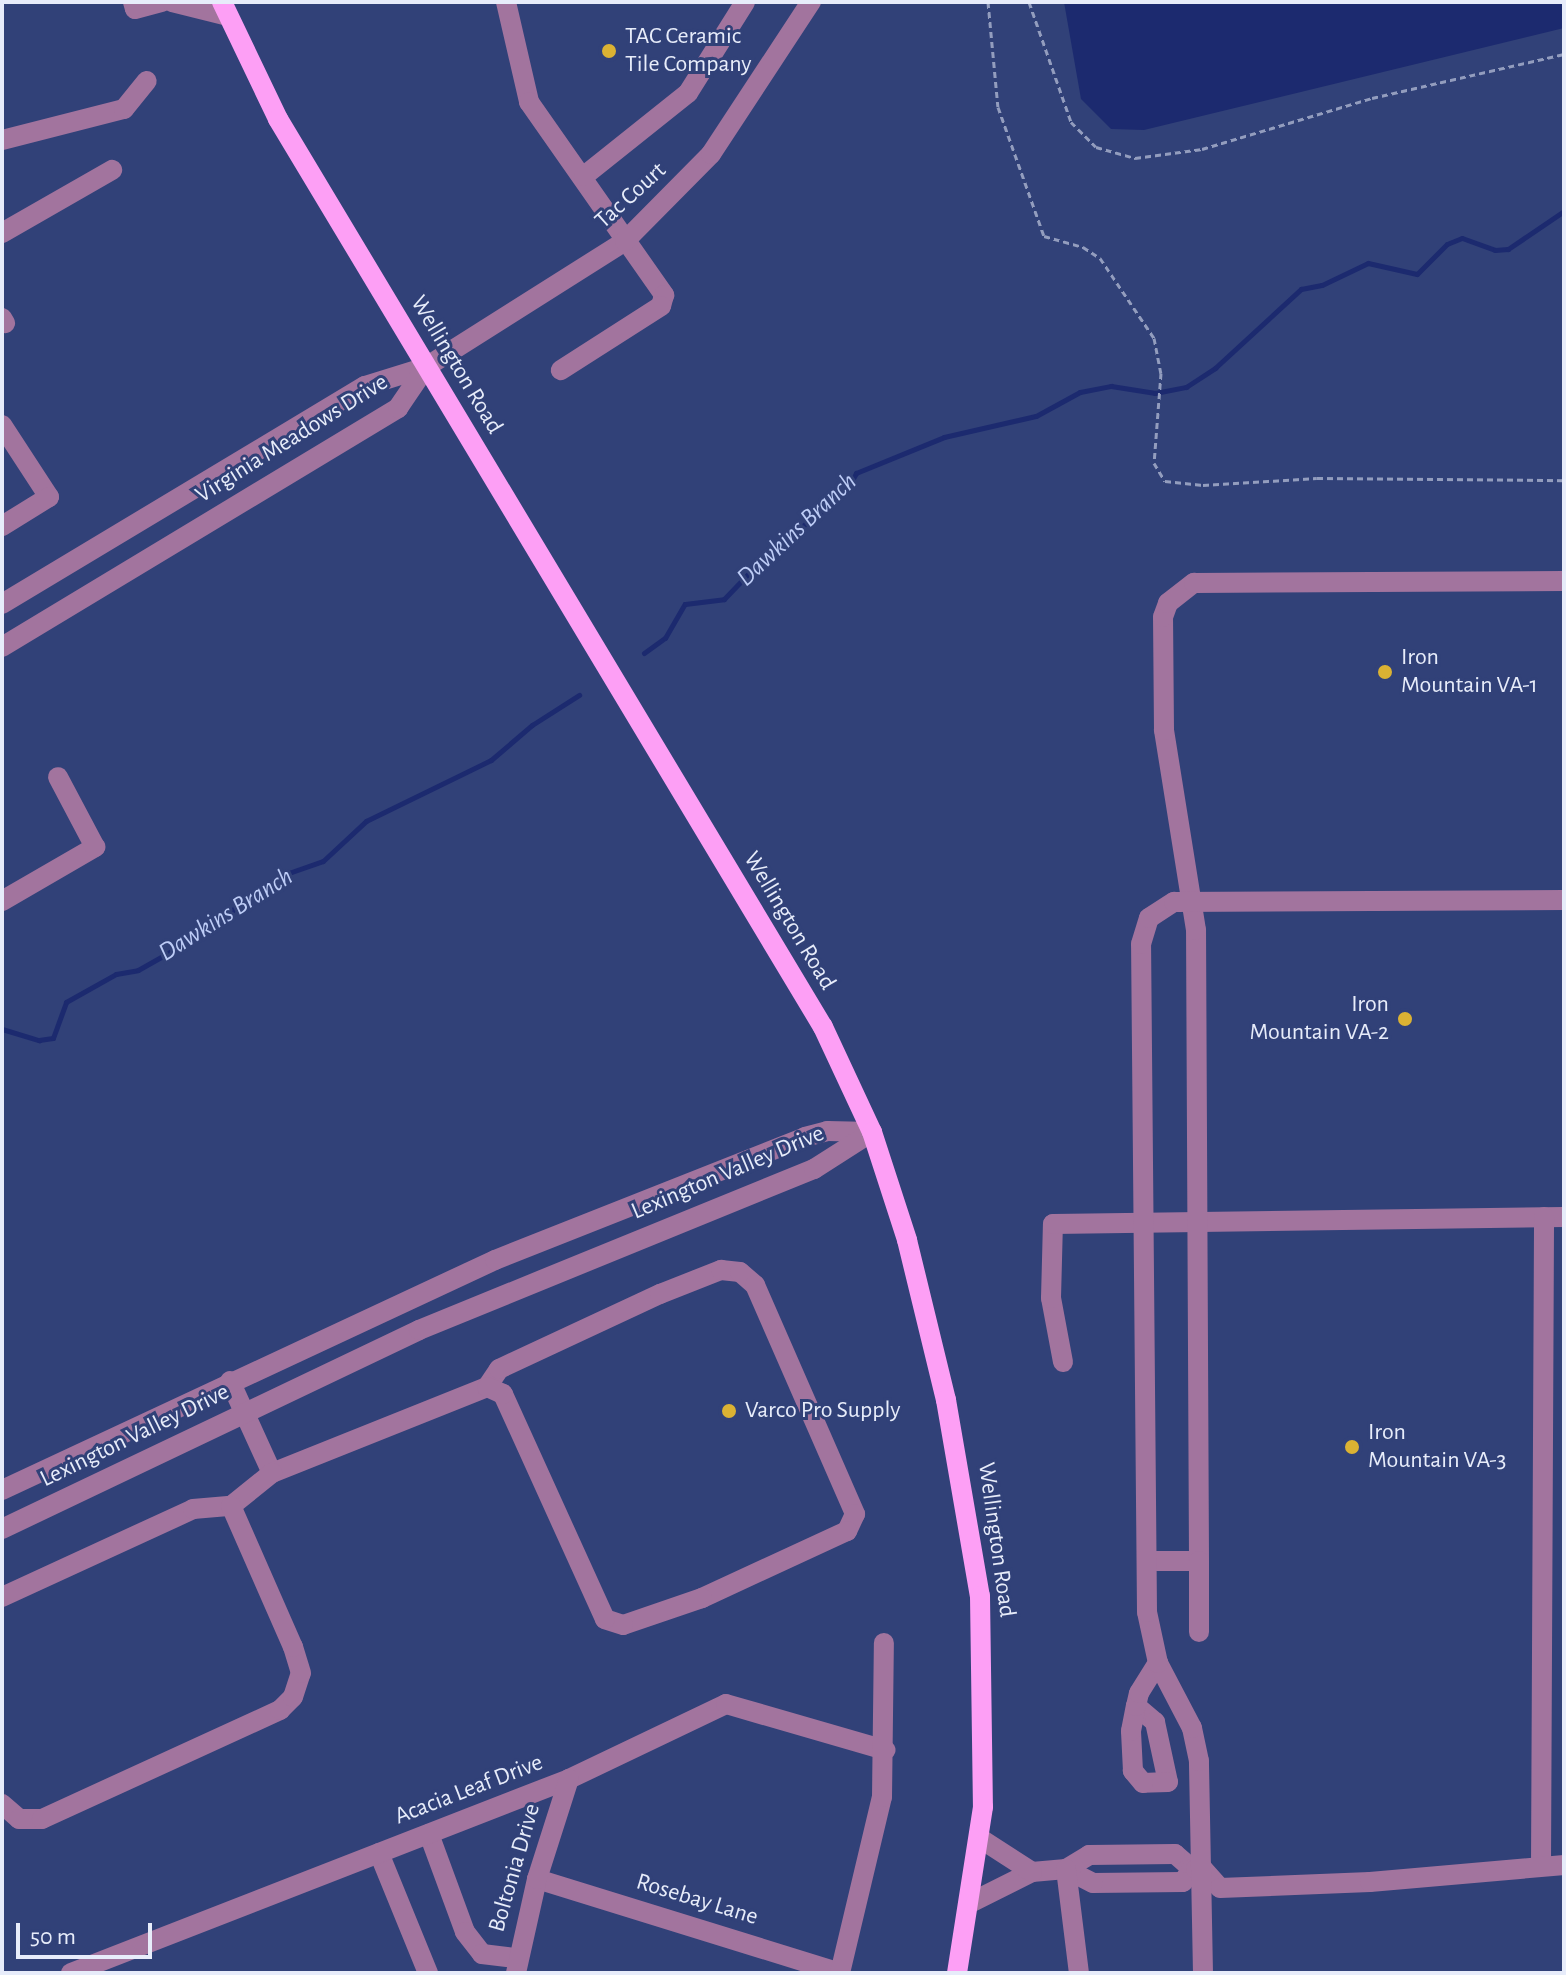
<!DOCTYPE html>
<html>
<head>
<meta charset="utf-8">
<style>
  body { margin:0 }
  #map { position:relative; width:1566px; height:1975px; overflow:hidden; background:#314178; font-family:"Alegreya Sans",sans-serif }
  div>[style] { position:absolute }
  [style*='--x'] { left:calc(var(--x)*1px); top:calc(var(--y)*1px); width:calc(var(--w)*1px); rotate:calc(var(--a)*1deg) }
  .water>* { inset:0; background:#1c2a6f }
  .stream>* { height:5px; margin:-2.5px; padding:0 2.5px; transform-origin:2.5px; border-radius:2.5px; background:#1c2a6f }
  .path>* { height:3px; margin-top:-1.5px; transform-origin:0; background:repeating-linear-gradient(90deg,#939dbe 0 6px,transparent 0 10px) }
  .minor>* { height:20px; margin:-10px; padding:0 10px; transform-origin:10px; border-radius:10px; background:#a2749e }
  .major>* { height:20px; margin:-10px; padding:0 10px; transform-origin:10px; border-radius:10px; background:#fd9ff5 }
  .dots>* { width:22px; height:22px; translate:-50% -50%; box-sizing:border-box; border:4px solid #314178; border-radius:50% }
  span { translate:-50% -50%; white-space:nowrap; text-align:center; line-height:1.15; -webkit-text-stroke:6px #314178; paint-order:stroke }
  .poi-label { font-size:24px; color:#e7ecfa }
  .left { translate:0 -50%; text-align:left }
  .right { translate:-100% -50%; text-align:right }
  .street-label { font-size:24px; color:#e7ecfa }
  .water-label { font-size:26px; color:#bdccf6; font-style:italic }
  .frame { position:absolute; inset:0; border:4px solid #e7ecfa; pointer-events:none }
  .scale { position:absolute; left:16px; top:1923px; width:136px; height:36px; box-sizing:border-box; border:4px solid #e7ecfa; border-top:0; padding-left:10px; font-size:24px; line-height:28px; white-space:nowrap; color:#e7ecfa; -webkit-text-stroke:6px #314178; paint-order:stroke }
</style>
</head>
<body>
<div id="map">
  <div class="water">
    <div style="clip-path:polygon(1064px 2px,1564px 2px,1564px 28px,1144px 130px,1111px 129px,1081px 99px)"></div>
  </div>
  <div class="stream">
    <div style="--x:644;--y:653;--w:26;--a:-36"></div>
    <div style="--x:665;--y:638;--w:39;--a:-60"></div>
    <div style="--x:685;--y:604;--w:39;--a:-7"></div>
    <div style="--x:724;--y:599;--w:65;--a:-46.2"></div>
    <div style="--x:769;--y:552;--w:96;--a:-37.8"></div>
    <div style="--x:845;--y:493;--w:23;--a:-61"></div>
    <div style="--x:856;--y:473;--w:95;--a:-22.2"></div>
    <div style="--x:944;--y:437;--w:94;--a:-12.9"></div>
    <div style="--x:1036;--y:416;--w:50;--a:-28.6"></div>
    <div style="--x:1080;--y:392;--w:32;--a:-11"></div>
    <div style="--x:1111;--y:386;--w:45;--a:9"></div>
    <div style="--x:1155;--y:393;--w:32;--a:-11"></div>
    <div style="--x:1186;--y:387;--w:35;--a:-33"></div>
    <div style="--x:1215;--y:368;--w:117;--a:-42.6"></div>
    <div style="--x:1301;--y:289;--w:21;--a:-11"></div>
    <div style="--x:1322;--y:285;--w:51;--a:-25.6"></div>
    <div style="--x:1368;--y:263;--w:50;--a:12.7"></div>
    <div style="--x:1417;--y:274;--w:42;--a:-45"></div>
    <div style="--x:1447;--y:244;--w:16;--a:-22"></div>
    <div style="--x:1462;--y:238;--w:35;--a:20"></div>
    <div style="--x:1495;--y:250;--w:13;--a:-4"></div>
    <div style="--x:1508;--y:249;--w:68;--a:-34.2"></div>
    <div style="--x:2;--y:1029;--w:39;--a:17"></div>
    <div style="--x:39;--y:1040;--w:14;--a:-8"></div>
    <div style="--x:53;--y:1038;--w:38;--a:-70"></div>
    <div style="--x:66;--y:1002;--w:57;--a:-29.2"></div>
    <div style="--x:116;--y:974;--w:22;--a:-10"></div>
    <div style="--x:138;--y:970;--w:95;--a:-29.5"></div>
    <div style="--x:221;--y:923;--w:31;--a:-48"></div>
    <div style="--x:242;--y:900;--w:48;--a:-31.4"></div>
    <div style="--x:283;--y:875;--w:42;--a:-19.3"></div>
    <div style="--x:323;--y:861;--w:59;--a:-42.9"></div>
    <div style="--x:366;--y:821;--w:139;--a:-26"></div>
    <div style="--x:491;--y:760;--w:54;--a:-40.5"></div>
    <div style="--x:532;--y:725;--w:56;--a:-32.6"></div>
  </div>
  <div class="path">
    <div style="--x:988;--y:2;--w:105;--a:84.6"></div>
    <div style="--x:998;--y:107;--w:137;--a:70.4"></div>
    <div style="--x:1044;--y:236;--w:41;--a:15.8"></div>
    <div style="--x:1083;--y:247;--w:20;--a:33"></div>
    <div style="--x:1100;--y:258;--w:97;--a:56"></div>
    <div style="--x:1154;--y:338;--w:36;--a:79"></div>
    <div style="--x:1161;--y:373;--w:90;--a:94.4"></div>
    <div style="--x:1154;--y:463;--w:21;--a:59"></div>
    <div style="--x:1165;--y:481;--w:38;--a:6"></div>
    <div style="--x:1203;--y:485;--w:114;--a:-3.5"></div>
    <div style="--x:1317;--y:478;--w:247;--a:0.5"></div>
    <div style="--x:1029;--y:2;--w:127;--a:70.7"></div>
    <div style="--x:1071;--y:122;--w:35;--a:45"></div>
    <div style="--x:1096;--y:147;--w:41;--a:15.8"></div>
    <div style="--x:1135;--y:158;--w:68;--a:-7.7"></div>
    <div style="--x:1202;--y:149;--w:177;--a:-16.7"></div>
    <div style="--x:1372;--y:98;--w:197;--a:-12.9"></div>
  </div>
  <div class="minor">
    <div style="--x:133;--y:2;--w:7;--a:74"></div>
    <div style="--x:135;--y:9;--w:28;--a:-15"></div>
    <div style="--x:172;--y:2;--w:58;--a:14"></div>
    <div style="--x:506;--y:2;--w:103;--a:77"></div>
    <div style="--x:529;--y:102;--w:236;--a:55"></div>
    <div style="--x:664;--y:295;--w:11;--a:105"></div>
    <div style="--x:661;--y:306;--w:119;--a:147.4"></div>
    <div style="--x:2;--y:140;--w:126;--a:-14.3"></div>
    <div style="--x:124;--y:109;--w:36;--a:-51"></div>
    <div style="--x:584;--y:176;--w:133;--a:-38.6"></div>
    <div style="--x:688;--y:93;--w:107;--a:-57.9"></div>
    <div style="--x:2;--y:233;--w:127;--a:-29.8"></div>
    <div style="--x:2;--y:318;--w:6;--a:59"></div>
    <div style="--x:2;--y:425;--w:86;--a:56.9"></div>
    <div style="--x:49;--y:497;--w:55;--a:148.3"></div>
    <div style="--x:2;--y:604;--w:423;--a:-31"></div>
    <div style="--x:365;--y:386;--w:64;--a:-17.3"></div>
    <div style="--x:426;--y:367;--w:236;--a:-32.3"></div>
    <div style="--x:625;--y:241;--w:122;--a:-45.3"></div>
    <div style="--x:711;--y:154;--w:182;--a:-56.7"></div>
    <div style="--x:2;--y:647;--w:463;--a:-31.1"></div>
    <div style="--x:398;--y:408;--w:50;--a:-55.7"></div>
    <div style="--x:2;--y:901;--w:108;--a:-30.1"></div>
    <div style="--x:95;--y:847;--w:79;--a:-117.9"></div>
    <div style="--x:1063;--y:1362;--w:65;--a:-100.6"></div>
    <div style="--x:1051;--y:1298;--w:74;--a:-88.5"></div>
    <div style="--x:1053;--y:1224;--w:511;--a:-0.78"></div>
    <div style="--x:230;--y:1381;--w:101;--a:65.5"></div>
    <div style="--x:272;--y:1473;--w:232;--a:-21.8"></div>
    <div style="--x:487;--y:1387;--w:22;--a:-56"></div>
    <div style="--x:499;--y:1369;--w:178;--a:-25"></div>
    <div style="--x:660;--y:1294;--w:66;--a:-21.5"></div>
    <div style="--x:721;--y:1270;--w:19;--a:6"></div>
    <div style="--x:740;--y:1272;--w:20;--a:41"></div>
    <div style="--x:755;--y:1285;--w:250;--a:66.4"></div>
    <div style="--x:855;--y:1514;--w:19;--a:115"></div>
    <div style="--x:847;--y:1531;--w:160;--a:155.2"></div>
    <div style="--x:702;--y:1598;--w:83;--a:161.1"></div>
    <div style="--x:623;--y:1625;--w:19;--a:-162"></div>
    <div style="--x:605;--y:1619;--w:247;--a:-114.4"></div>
    <div style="--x:503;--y:1394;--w:17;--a:-156"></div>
    <div style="--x:2;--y:1490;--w:544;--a:-25.01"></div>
    <div style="--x:495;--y:1260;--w:334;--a:-21.6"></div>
    <div style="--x:805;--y:1137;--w:23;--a:-15"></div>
    <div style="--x:827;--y:1131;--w:45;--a:1.3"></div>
    <div style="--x:2;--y:1529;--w:462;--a:-25.5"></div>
    <div style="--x:419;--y:1330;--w:427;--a:-22.2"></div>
    <div style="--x:814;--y:1169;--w:69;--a:-32.5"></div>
    <div style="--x:1147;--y:1561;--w:52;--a:0"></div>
    <div style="--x:1199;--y:1561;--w:631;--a:-90.27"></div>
    <div style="--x:1196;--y:930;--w:203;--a:-99.1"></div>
    <div style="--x:1164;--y:730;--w:113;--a:-90.5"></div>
    <div style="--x:1163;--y:617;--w:15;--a:-70"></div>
    <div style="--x:1168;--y:603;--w:33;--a:-38"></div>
    <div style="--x:1194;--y:583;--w:370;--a:-0.3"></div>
    <div style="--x:2;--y:1597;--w:210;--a:-24.7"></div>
    <div style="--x:193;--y:1509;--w:38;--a:-5"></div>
    <div style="--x:231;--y:1506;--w:53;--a:-38.8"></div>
    <div style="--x:1199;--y:1632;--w:71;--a:-90"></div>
    <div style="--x:1136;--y:1706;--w:25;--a:40"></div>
    <div style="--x:1155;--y:1722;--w:61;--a:77.8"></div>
    <div style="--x:1168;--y:1782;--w:25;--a:178"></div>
    <div style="--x:1143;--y:1783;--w:16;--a:-130"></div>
    <div style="--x:1133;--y:1771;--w:40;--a:-92.9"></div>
    <div style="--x:1131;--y:1731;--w:25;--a:-79"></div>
    <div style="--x:1136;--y:1706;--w:13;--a:-77"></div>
    <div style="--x:1139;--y:1693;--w:36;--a:-58"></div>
    <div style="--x:2;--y:1804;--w:23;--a:41"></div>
    <div style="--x:19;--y:1819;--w:23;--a:0"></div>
    <div style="--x:42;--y:1819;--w:262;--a:-24.6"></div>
    <div style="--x:280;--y:1710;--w:18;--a:-45"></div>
    <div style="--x:293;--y:1697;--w:25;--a:-72"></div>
    <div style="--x:301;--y:1673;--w:27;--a:-107"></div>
    <div style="--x:293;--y:1647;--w:154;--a:-113.7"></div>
    <div style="--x:429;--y:1834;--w:104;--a:69.8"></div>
    <div style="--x:465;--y:1932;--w:28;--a:52"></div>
    <div style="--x:482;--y:1954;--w:34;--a:7"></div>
    <div style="--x:379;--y:1853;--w:130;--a:67.8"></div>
    <div style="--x:1175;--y:1854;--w:23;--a:41"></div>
    <div style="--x:1192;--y:1869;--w:16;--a:125"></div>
    <div style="--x:1183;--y:1882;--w:90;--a:179.4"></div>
    <div style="--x:1093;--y:1883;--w:30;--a:-153"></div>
    <div style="--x:1066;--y:1869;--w:27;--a:-31"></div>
    <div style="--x:1089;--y:1855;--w:86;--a:-0.7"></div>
    <div style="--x:1541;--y:1865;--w:648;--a:-89.73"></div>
    <div style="--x:1196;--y:1869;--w:7;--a:0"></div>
    <div style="--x:1203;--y:1869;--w:25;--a:48"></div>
    <div style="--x:1220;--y:1888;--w:150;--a:-2.3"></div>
    <div style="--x:1370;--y:1882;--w:195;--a:-5"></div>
    <div style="--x:1032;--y:1872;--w:34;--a:-5"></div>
    <div style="--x:1066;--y:1869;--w:105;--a:82.9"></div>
    <div style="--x:537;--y:1879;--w:317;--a:17.2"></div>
    <div style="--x:972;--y:1902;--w:67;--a:-26.6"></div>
    <div style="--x:1032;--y:1872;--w:61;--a:-147.1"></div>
    <div style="--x:71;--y:1973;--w:534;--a:-21.28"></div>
    <div style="--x:569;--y:1779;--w:174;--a:-25.5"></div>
    <div style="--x:726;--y:1704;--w:166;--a:16.1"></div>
    <div style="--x:516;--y:1973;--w:96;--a:-77.4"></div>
    <div style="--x:537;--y:1879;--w:105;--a:-72.3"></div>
    <div style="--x:840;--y:1973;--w:181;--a:-76.6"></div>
    <div style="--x:882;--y:1797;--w:154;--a:-89.3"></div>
    <div style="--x:1203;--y:1973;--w:212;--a:-91.1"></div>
    <div style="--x:1199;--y:1761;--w:34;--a:-102"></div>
    <div style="--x:1192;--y:1728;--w:73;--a:-117.6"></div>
    <div style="--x:1158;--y:1663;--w:52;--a:-102.2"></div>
    <div style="--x:1147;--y:1612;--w:668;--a:-90.51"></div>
    <div style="--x:1141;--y:944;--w:27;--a:-73"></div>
    <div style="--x:1149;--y:918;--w:30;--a:-33"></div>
    <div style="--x:1174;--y:902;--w:390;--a:-0.3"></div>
  </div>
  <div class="major">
    <div style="--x:222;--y:2;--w:130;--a:64.4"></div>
    <div style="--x:278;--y:119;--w:1059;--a:59.03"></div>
    <div style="--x:823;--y:1027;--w:116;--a:65"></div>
    <div style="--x:872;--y:1132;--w:114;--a:72"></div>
    <div style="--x:907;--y:1240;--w:165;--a:76.3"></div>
    <div style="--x:946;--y:1400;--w:199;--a:80.2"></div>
    <div style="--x:980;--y:1596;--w:211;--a:89.2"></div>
    <div style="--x:983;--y:1807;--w:168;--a:98.9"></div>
  </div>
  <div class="dots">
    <div style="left:609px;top:51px;background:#dbb233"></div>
    <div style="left:1385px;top:672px;background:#dbb233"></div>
    <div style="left:1405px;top:1019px;background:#dbb233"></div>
    <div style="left:729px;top:1411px;background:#dbb233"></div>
    <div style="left:1352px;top:1447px;background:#dbb233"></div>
  </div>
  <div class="poi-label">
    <span class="left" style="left:625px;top:51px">TAC Ceramic<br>Tile Company</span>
    <span class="left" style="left:1401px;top:672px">Iron<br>Mountain VA-1</span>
    <span class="right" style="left:1389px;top:1019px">Iron<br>Mountain VA-2</span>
    <span class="left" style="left:745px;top:1411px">Varco Pro Supply</span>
    <span class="left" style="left:1368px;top:1447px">Iron<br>Mountain VA-3</span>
  </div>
  <div class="street-label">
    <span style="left:631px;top:196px;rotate:-42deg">Tac Court</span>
    <span style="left:456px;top:365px;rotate:59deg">Wellington Road</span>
    <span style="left:292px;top:439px;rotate:-32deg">Virginia Meadows Drive</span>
    <span style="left:789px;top:921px;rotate:59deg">Wellington Road</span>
    <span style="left:728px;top:1173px;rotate:-23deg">Lexington Valley Drive</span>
    <span style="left:135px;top:1436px;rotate:-26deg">Lexington Valley Drive</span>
    <span style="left:996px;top:1540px;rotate:82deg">Wellington Road</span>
    <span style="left:469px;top:1790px;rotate:-21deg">Acacia Leaf Drive</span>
    <span style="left:515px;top:1868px;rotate:-74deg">Boltonia Drive</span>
    <span style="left:697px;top:1900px;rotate:17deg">Rosebay Lane</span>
  </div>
  <div class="water-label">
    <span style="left:797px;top:530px;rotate:-43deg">Dawkins Branch</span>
    <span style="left:226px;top:915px;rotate:-32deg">Dawkins Branch</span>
  </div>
  <div class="frame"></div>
  <div class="scale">50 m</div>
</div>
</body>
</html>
